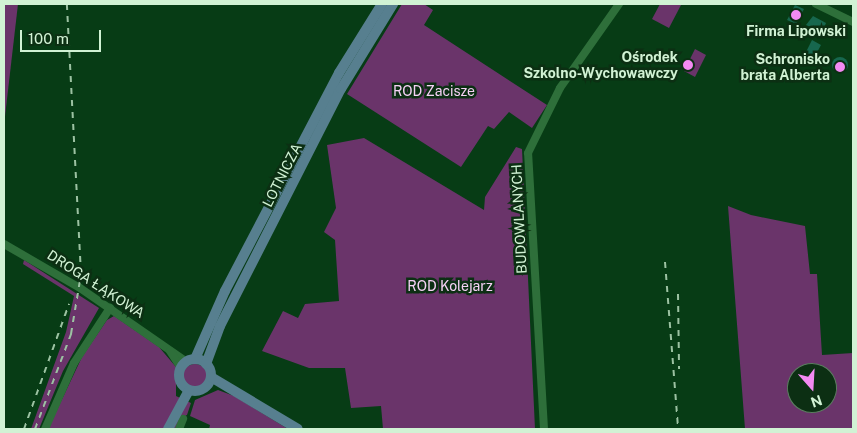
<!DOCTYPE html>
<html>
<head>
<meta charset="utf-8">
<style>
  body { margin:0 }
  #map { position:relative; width:857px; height:433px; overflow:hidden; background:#073c15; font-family:"Public Sans",sans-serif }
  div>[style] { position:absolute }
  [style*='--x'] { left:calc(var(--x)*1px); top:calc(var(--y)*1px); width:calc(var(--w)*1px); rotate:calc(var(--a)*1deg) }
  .green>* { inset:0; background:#6a346a }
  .round { border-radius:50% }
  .building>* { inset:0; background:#17674e }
  .minor>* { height:8px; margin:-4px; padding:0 4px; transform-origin:4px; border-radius:4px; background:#2e6f3a }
  .major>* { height:10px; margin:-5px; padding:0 5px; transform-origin:5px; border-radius:5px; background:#577f8f }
  .major>.ring { margin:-5px; padding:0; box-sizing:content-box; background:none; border:10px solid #577f8f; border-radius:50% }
  .rail>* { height:2px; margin-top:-1px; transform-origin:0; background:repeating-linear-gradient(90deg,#9cc2a2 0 6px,transparent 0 12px) }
  .dots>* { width:14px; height:14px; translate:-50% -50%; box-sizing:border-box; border:2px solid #0c2f13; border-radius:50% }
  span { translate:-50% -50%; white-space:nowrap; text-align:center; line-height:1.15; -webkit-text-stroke:5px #0c2f13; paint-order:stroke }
  .poi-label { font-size:14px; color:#d1f2d4; font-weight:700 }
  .right { translate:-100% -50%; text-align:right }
  .park-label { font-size:14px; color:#f7d1f6 }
  .street-label { font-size:14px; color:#d1f2d4 }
  .frame { position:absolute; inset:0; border:5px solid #d1f2d4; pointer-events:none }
  .north { position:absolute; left:787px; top:363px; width:50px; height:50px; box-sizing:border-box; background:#0c2f13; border:1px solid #5b7d60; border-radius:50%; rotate:161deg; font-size:14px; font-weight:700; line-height:20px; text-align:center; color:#d1f2d4 }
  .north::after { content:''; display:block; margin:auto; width:18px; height:22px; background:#f38af2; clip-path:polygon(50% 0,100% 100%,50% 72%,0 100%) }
  .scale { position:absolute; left:20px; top:30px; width:81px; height:22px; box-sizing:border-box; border:2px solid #d1f2d4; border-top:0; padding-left:6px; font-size:15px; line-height:18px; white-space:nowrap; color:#d1f2d4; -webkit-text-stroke:4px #0c2f13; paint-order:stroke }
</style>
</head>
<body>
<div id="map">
  <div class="green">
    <div style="clip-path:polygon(4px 4px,18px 4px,4px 125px)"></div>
    <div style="clip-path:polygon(402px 4px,424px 4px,433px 10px,424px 25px,547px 105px,532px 128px,509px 112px,494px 129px,488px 126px,461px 167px,347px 94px)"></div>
    <div style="clip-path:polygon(660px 4px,681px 5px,669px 28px,652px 19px)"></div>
    <div style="clip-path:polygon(695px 49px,706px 55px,695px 77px,684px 71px)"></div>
    <div style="clip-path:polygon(364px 138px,484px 210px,485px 197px,516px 147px,522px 149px,535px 429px,383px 429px,381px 406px,351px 408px,345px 368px,309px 368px,262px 351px,283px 311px,298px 318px,305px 304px,339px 301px,335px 240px,324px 232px,336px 208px,327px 145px)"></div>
    <div style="clip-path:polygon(evenodd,728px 206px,751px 215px,805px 226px,810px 274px,817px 274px,822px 355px,853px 353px,853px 429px,745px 429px,728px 206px,797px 373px,827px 373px,827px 403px,797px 403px,797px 373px)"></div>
    <div style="clip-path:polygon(24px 260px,99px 308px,63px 371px,39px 429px,31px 429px,66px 332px,74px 296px,23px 264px)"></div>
    <div style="clip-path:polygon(114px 316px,159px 347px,176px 367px,176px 396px,191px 403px,187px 415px,181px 418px,177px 429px,48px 429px,82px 357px,107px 320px)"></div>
    <div class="round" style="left:183px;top:364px;width:24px;height:24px"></div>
    <div style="clip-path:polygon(218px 390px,234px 396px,288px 429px,209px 429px,210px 425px,190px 416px,195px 400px)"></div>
  </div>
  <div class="building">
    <div style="clip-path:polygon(795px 5px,804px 9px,796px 24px,787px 20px)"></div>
    <div style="clip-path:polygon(813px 16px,826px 23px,822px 32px,806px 25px)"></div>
    <div style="clip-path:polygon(812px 40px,821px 45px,814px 58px,805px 54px)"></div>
    <div class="round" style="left:832px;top:57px;width:16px;height:16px"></div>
  </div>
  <div class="minor">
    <div style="--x:816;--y:4;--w:41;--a:25.9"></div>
    <div style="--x:4;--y:244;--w:88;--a:30.1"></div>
    <div style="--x:80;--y:288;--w:130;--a:34.7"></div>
    <div style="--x:170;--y:351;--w:20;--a:57"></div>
    <div style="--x:45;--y:429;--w:72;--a:-66.3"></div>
    <div style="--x:74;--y:363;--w:66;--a:-56.8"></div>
    <div style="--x:179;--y:429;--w:11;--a:-68"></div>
    <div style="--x:544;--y:429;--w:276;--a:-93.3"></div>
    <div style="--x:528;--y:153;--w:72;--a:-63.8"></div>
    <div style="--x:560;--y:88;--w:103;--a:-54.9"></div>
  </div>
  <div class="major">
    <div style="--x:195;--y:359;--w:74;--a:-66.2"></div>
    <div style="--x:225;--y:291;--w:246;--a:-62.4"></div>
    <div style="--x:339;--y:73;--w:81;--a:-58.1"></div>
    <div class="ring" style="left:179px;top:359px;width:22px;height:22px"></div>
    <div style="--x:206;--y:364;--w:40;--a:-69.8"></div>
    <div style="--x:220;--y:326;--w:266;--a:-63"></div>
    <div style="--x:341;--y:89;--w:100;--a:-58.5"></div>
    <div style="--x:211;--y:377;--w:101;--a:30.9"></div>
    <div style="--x:168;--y:429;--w:44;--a:-61.7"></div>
  </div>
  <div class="rail">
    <div style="--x:665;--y:262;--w:168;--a:85.5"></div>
    <div style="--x:678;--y:294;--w:75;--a:89.2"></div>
    <div style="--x:24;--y:429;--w:133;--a:-70.2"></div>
    <div style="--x:35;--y:429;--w:102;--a:-69.2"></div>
    <div style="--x:71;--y:334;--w:61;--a:-80.5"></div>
    <div style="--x:81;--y:274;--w:270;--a:-93"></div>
  </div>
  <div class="dots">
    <div style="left:796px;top:15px;background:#f38af2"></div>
    <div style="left:688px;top:65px;background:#f38af2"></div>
    <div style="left:840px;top:67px;background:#f38af2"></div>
  </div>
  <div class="poi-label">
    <span style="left:796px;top:31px">Firma Lipowski</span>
    <span class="right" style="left:678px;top:65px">Ośrodek<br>Szkolno-Wychowawczy</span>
    <span class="right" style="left:830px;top:67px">Schronisko<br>brata Alberta</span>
  </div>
  <div class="park-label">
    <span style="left:434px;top:91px">ROD Zacisze</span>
    <span style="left:450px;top:286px">ROD Kolejarz</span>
  </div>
  <div class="street-label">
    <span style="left:282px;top:175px;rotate:-63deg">LOTNICZA</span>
    <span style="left:519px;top:219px;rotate:-93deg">BUDOWLANYCH</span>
    <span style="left:96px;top:284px;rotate:33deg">DROGA ŁĄKOWA</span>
  </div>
  <div class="frame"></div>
  <div class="north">N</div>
  <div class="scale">100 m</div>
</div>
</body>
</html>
